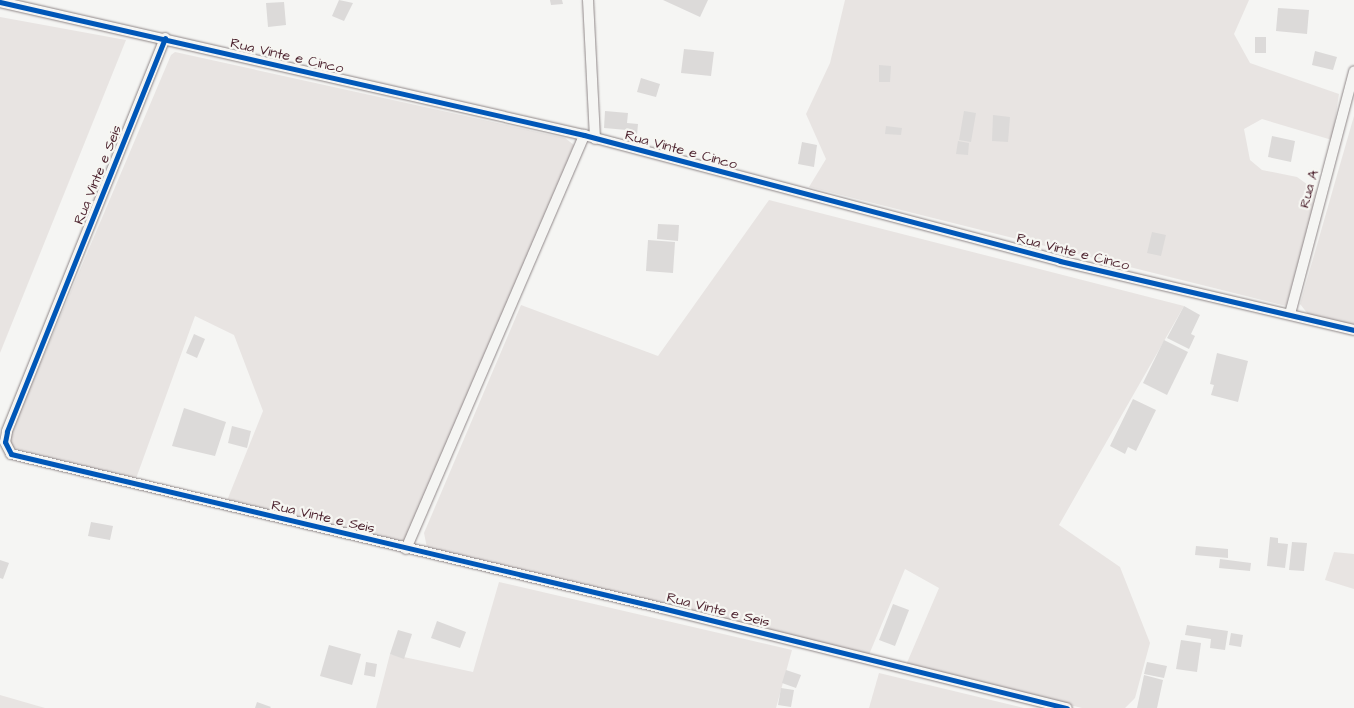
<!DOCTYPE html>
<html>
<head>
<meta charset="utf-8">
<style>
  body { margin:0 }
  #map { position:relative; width:1354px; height:708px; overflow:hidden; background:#f5f5f3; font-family:"Architects Daughter",sans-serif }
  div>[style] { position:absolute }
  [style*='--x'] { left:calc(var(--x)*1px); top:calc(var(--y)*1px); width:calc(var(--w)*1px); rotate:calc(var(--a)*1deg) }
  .green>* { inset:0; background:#e8e4e2 }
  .building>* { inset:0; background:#dcdad9 }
  .roads { filter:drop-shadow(0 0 1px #8f8788) drop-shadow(0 0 1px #8f8788) }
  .street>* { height:10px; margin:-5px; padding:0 5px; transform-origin:5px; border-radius:5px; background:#f5f5f3 }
  .cycleway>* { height:5px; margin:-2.5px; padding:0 2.5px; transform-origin:2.5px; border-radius:2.5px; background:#0057b8 }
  span { translate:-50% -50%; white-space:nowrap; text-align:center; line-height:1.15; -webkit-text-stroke:4.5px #f6f6f2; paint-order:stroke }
  .street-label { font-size:14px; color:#4a1f2b }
</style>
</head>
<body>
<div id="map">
  <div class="green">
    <div style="clip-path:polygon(845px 0,1249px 0,1234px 34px,1250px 63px,1339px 94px,1332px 140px,1262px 119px,1244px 129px,1250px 160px,1262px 170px,1297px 177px,1318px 192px,1286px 306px,809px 187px,826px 159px,806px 114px,830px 63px)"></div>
    <div style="clip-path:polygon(0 17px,126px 40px,0 353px)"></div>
    <div style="clip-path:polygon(175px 52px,565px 138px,574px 145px,406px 544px,226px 503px,263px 411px,234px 335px,195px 316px,134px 484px,11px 447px,10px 435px,171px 55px)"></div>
    <div style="clip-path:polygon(1354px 116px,1354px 325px,1308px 314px,1300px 304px)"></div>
    <div style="clip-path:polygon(769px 200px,1184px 306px,1059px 525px,1120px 567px,1150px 643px,1135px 698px,1125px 708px,1082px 708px,906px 665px,939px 588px,905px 569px,868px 657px,427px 548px,424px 533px,521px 305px,658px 356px)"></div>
    <div style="clip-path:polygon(1334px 552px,1354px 554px,1354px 589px,1325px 580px)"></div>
    <div style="clip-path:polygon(499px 582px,792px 650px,776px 708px,376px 708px,390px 654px,473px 672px)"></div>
    <div style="clip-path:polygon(879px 673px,1024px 708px,869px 708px)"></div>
    <div style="clip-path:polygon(0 695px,45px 708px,0 708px)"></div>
  </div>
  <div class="building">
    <div style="clip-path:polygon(339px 0,353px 3px,344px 21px,332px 16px)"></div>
    <div style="clip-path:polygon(550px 0,562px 0,563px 4px,551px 5px)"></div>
    <div style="clip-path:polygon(663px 0,708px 0,700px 17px)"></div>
    <div style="clip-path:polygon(284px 2px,286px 25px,268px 27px,266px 3px)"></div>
    <div style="clip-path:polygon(1278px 8px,1309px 10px,1307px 34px,1276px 31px)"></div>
    <div style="clip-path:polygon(1255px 37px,1266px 37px,1266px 53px,1255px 53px)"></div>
    <div style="clip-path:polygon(684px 49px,714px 52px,711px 76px,681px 73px)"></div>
    <div style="clip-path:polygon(1315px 51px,1337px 57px,1333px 70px,1312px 65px)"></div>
    <div style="clip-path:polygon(879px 65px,891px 66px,890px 82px,879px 82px)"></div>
    <div style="clip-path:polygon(641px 78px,660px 84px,656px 97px,637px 92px)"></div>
    <div style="clip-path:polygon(605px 111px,628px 113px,627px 123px,638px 124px,637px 135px,627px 134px,627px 130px,604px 128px)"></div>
    <div style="clip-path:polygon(964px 111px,976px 113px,971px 142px,959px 140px)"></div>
    <div style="clip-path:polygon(993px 115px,1010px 117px,1008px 142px,992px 141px)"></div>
    <div style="clip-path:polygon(886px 126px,902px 128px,901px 135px,885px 134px)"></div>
    <div style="clip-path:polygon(1272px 136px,1295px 141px,1291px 162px,1268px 157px)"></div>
    <div style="clip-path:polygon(958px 141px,969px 143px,968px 155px,956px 154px)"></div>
    <div style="clip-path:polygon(802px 142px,817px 145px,814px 167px,798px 164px)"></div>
    <div style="clip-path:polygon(658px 224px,679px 225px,678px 241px,657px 239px)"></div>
    <div style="clip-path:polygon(1152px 232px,1166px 235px,1161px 256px,1147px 253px)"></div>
    <div style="clip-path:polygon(648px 240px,675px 242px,673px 273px,646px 271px)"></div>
    <div style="clip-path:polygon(1184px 306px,1200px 315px,1191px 334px,1195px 336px,1189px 349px,1167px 338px)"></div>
    <div style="clip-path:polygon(194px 334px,205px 339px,197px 358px,186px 353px)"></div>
    <div style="clip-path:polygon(1164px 340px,1188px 352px,1167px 395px,1143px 383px)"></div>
    <div style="clip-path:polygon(1217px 353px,1248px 361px,1238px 402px,1211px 395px,1214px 385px,1210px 384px)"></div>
    <div style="clip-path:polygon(1133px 399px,1156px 410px,1136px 451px,1128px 447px,1125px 454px,1110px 446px)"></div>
    <div style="clip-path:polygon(184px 408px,226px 422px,215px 456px,172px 446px)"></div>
    <div style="clip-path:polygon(232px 426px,251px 431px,247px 448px,228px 443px)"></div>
    <div style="clip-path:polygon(91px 522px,113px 526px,110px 540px,88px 536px)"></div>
    <div style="clip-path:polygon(1270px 537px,1278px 538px,1278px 543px,1288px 544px,1285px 568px,1267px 566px)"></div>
    <div style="clip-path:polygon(1292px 542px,1307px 543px,1304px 571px,1289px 570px)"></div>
    <div style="clip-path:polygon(1196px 546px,1228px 549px,1228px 558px,1195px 555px)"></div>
    <div style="clip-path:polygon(1220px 559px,1251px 563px,1250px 571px,1219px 568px)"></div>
    <div style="clip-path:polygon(0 560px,9px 563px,3px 579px,0 578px)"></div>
    <div style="clip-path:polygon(893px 604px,909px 610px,895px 646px,879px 640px)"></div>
    <div style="clip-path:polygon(437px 621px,466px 632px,460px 648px,431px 638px)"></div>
    <div style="clip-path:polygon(1187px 625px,1228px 631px,1225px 650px,1210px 648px,1211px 639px,1185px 635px)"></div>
    <div style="clip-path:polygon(398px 630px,412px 634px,404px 659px,390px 654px)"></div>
    <div style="clip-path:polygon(1231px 633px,1243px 635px,1241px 647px,1229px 645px)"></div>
    <div style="clip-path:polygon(1181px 640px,1201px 643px,1197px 672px,1176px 669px)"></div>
    <div style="clip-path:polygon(329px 645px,361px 654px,352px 685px,320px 676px)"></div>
    <div style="clip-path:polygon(366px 662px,377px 664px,375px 677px,364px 675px)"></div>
    <div style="clip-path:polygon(1147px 662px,1167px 666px,1164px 678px,1144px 674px)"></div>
    <div style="clip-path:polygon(786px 670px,801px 675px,796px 688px,782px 683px)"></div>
    <div style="clip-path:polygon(1144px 675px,1163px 680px,1157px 708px,1137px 708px)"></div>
    <div style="clip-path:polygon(781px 688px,794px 690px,791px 707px,778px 705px)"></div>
    <div style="clip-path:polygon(257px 702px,271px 707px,270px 708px,255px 708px)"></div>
  </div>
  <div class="roads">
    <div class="street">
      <div style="--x:588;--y:0;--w:139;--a:87.1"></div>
      <div style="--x:0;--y:2;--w:599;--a:12.83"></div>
      <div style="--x:584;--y:135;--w:492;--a:14.8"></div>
      <div style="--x:1060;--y:261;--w:302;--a:13.2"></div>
      <div style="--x:165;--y:38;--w:424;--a:111.9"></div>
      <div style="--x:7;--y:432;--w:10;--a:101"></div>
      <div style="--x:5;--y:442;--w:13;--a:63"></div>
      <div style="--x:11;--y:454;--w:669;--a:13.31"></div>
      <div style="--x:662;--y:608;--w:417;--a:13.9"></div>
      <div style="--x:1290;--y:314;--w:251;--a:-75.2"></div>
      <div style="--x:406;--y:549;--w:451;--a:-66.7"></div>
    </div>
  </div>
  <div class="cycleway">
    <div style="--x:0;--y:2;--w:599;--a:12.83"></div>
    <div style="--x:584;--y:135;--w:492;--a:14.8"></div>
    <div style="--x:1060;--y:261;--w:302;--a:13.2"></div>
    <div style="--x:165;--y:38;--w:424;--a:111.9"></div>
    <div style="--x:7;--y:432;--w:10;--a:101"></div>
    <div style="--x:5;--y:442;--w:13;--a:63"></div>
    <div style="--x:11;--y:454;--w:669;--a:13.31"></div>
    <div style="--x:662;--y:608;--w:417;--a:13.9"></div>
  </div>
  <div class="street-label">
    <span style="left:287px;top:56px;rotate:13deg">Rua Vinte e Cinco</span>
    <span style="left:681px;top:150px;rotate:15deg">Rua Vinte e Cinco</span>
    <span style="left:98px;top:175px;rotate:-68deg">Rua Vinte e Seis</span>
    <span style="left:1309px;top:189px;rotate:-75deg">Rua A</span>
    <span style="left:1073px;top:252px;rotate:14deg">Rua Vinte e Cinco</span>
    <span style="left:323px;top:517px;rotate:13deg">Rua Vinte e Seis</span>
    <span style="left:718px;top:610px;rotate:14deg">Rua Vinte e Seis</span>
  </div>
</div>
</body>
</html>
